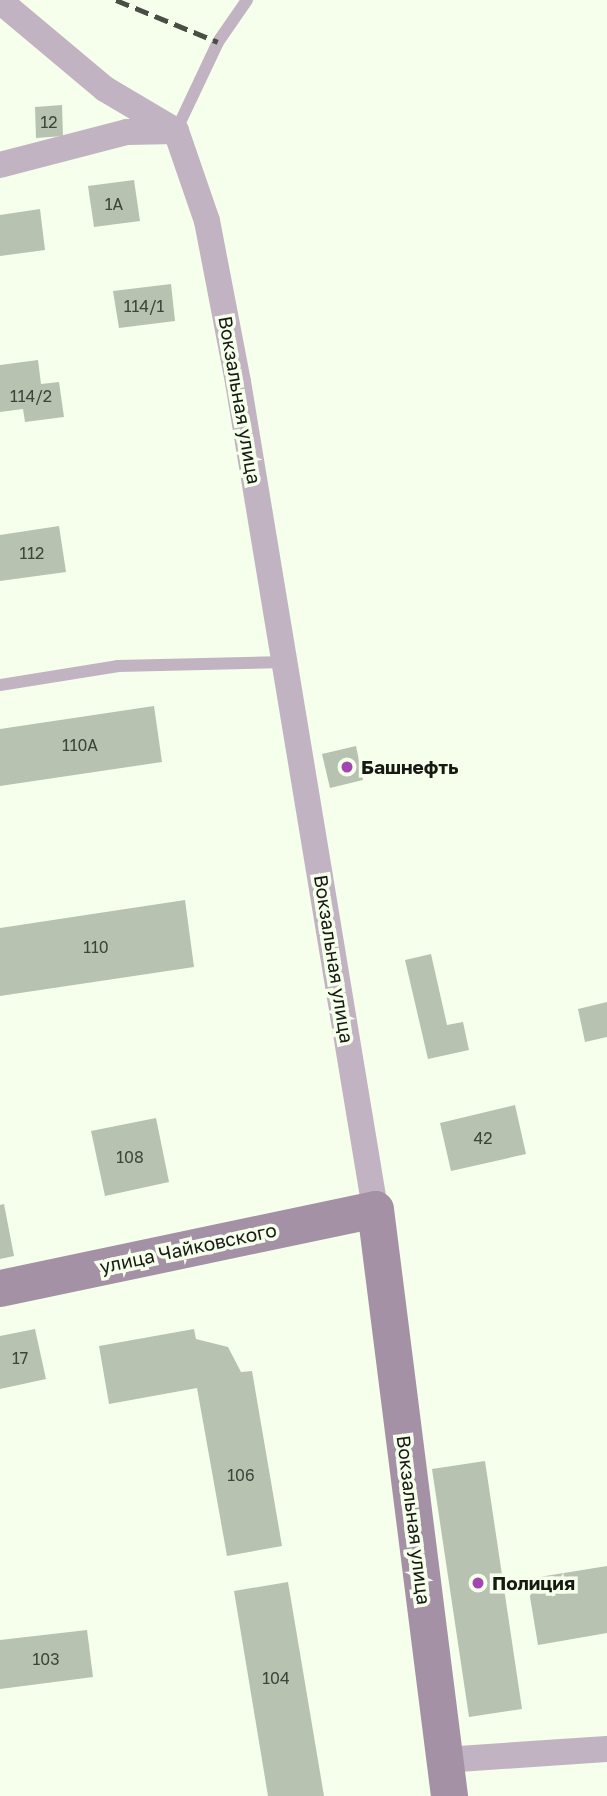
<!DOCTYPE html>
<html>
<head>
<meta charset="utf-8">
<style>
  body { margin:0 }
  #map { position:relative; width:607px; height:1796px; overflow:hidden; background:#f5ffec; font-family:"Golos Text",sans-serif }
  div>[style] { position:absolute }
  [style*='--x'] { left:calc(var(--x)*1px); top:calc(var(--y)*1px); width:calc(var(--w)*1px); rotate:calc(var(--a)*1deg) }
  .building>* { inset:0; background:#b8c2b0 }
  .lane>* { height:12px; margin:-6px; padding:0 6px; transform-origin:6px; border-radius:6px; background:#c1b3c2 }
  .street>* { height:26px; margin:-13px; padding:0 13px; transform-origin:13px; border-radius:13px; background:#c1b3c2 }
  .secondary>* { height:37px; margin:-18.5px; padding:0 18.5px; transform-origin:18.5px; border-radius:18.5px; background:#a491a6 }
  .rail>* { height:5px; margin-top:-2.5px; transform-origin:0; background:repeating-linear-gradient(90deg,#494f45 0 14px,transparent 0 21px) }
  .dots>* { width:19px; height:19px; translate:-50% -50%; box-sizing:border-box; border:4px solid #f5ffec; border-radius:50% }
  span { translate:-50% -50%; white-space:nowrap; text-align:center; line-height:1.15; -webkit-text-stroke:7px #f5ffec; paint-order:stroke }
  .number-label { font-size:16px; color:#3e443a }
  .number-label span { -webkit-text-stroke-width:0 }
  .street-label { font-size:19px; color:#161a13 }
  .poi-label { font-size:19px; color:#161a13; font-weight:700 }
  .left { translate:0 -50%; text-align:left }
</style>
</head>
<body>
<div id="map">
  <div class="building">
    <div style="clip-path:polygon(62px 105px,63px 136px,36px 138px,35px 107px)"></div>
    <div style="clip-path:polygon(134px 180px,140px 221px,94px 227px,88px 186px)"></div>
    <div style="clip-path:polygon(40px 209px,45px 250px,0 256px,0 215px)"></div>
    <div style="clip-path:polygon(171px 284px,175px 321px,119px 328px,113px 291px)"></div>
    <div style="clip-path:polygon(38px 360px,41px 384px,59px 382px,64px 417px,25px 422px,23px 409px,0 412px,0 365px)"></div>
    <div style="clip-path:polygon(59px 526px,66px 572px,0 581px,0 535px)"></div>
    <div style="clip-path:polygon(154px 706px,162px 762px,0 786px,0 729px)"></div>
    <div style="clip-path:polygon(356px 746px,363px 780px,330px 788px,322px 754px)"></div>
    <div style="clip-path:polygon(185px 900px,194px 967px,0 996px,0 928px)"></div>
    <div style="clip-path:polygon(431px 954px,447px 1025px,463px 1022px,469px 1050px,428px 1059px,405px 960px)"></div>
    <div style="clip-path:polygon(607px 1002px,607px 1037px,585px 1042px,578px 1009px)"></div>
    <div style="clip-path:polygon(515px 1105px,526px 1154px,451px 1171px,440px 1123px)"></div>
    <div style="clip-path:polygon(156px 1118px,169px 1182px,105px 1196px,91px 1131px)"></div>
    <div style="clip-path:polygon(4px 1204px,14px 1256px,0 1259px,0 1205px)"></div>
    <div style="clip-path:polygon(35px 1329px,46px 1379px,0 1389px,0 1336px)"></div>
    <div style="clip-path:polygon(194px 1329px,196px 1339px,228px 1347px,241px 1372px,252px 1371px,282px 1546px,227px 1556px,197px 1388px,109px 1404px,99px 1346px)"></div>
    <div style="clip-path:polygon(485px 1461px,522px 1709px,469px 1717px,432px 1469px)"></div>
    <div style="clip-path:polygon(607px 1566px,607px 1633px,538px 1645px,527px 1579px)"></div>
    <div style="clip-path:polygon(288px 1582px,324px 1796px,268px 1796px,234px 1591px)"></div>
    <div style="clip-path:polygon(87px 1630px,93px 1677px,0 1689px,0 1640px)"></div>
  </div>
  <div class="lane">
    <div style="--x:176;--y:131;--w:98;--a:-64.7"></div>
    <div style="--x:218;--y:42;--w:51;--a:-55.4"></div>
    <div style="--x:0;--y:685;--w:120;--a:-9.1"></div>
    <div style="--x:118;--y:666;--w:167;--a:-1.4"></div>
  </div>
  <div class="street">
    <div style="--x:0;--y:1;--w:137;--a:40"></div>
    <div style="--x:105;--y:89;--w:82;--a:30.6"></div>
    <div style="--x:176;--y:131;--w:95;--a:71"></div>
    <div style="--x:207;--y:221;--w:164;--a:79.1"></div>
    <div style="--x:238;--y:382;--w:838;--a:80.59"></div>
    <div style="--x:0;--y:165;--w:131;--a:-14.6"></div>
    <div style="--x:127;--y:132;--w:49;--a:-1.2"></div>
    <div style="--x:444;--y:1760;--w:163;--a:-3.9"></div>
  </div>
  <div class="secondary">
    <div style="--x:0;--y:1288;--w:383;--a:-11.9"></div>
    <div style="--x:375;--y:1209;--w:592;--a:82.81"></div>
  </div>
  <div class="rail">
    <div style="--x:116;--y:0;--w:110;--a:22.4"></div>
  </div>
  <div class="dots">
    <div style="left:347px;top:767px;background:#a446af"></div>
    <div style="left:478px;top:1583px;background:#a446af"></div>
  </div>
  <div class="number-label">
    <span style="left:49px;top:122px">12</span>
    <span style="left:114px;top:204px">1А</span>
    <span style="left:144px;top:306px">114/1</span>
    <span style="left:31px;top:396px">114/2</span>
    <span style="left:32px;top:553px">112</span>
    <span style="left:80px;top:745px">110А</span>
    <span style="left:96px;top:947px">110</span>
    <span style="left:483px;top:1138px">42</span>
    <span style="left:130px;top:1157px">108</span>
    <span style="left:20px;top:1358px">17</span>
    <span style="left:241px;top:1475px">106</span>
    <span style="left:46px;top:1659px">103</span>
    <span style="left:276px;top:1678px">104</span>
  </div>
  <div class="street-label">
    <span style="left:240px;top:400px;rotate:80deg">Вокзальная улица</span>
    <span style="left:334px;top:959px;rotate:81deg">Вокзальная улица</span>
    <span style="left:188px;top:1248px;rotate:-12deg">улица Чайковского</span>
    <span style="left:414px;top:1520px;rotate:83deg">Вокзальная улица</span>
  </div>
  <div class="poi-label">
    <span class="left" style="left:361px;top:767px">Башнефть</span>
    <span class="left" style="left:492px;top:1583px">Полиция</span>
  </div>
</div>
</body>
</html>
